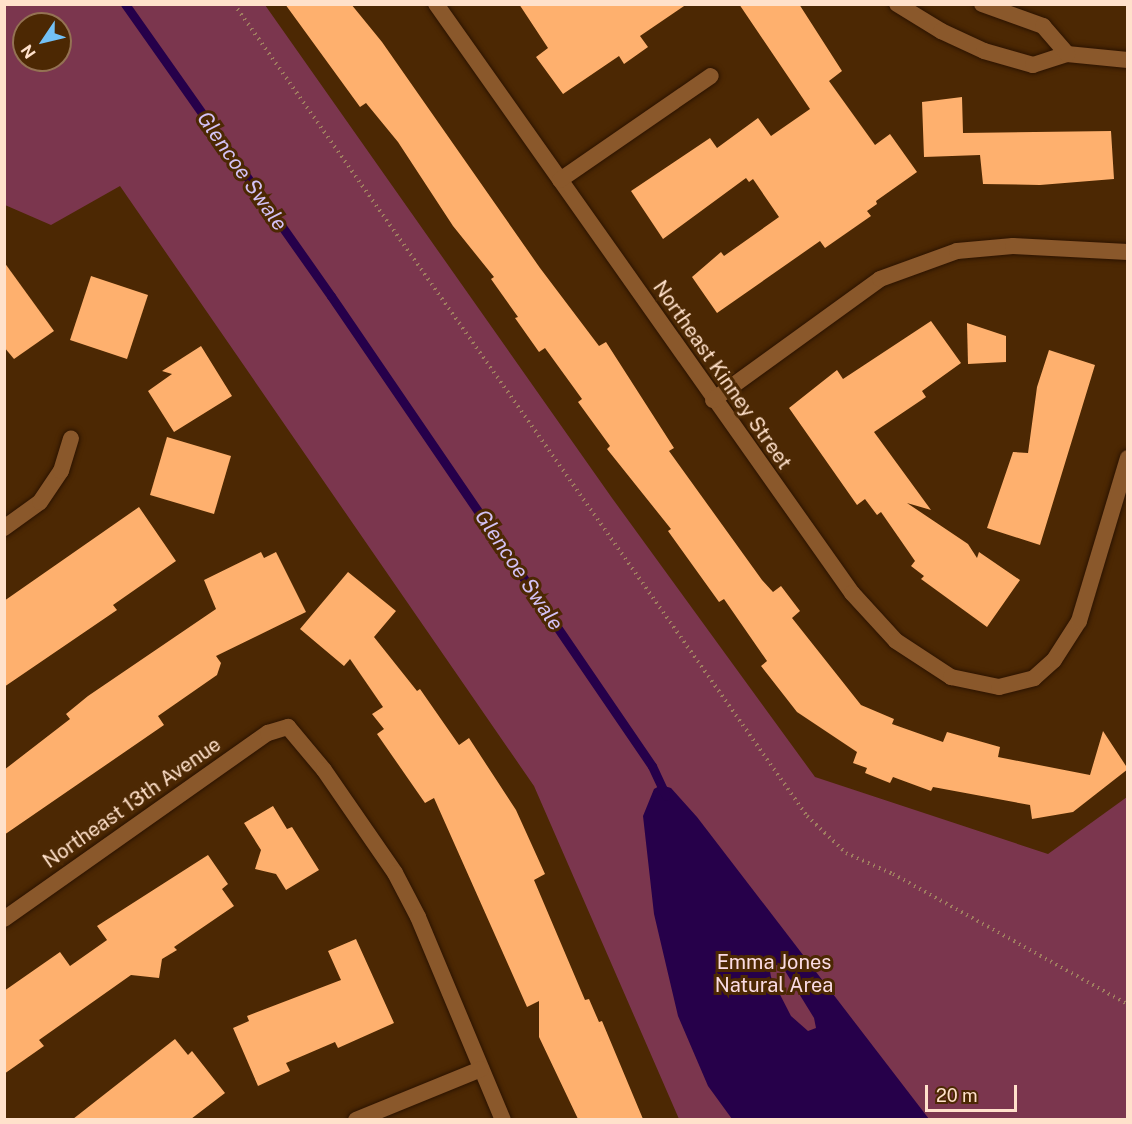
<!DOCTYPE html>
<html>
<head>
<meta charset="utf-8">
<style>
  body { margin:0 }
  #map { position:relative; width:1132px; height:1124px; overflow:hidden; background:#4c2803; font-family:"Public Sans",sans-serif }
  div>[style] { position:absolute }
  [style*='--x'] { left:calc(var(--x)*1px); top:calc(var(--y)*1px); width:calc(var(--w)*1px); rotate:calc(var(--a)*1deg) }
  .green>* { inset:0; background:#7b364e }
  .water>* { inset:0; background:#26004a }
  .stream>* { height:9px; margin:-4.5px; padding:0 4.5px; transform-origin:4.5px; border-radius:4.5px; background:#26004a }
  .building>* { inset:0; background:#feb06e }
  .path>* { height:4px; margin-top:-2px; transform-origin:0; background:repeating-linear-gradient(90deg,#a07e60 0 1.5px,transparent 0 6px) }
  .roads { filter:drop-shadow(0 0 2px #2b1300) drop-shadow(0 0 2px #2b1300) }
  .minor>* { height:16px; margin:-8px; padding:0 8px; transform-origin:8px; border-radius:8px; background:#8a582b }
  .tertiary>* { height:16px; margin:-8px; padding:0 8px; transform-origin:8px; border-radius:8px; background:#8a582b }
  span { translate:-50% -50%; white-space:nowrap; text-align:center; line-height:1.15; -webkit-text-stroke:6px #4c2803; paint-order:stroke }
  .street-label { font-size:20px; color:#ffe1cb }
  .park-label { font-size:20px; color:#fadbe3 }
  .water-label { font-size:21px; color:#d3c2f5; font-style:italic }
  .frame { position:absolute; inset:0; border:6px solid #ffe1cb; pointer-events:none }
  .north { position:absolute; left:12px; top:12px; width:60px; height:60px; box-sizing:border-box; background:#4c2803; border:2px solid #947253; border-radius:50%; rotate:235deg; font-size:16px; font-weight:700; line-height:24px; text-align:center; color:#ffe1cb }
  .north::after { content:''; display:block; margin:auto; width:21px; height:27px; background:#73c1f6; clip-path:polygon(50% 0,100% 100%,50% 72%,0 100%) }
  .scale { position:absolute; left:925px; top:1085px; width:92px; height:27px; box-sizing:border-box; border:3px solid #ffe1cb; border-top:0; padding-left:8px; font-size:18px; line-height:21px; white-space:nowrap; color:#ffe1cb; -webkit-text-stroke:4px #4c2803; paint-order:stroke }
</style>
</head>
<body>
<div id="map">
  <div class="green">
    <div style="clip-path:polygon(evenodd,5px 5px,265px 5px,612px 498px,815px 777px,1048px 854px,1127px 797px,1127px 1119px,679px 1119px,534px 786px,120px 186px,51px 225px,5px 205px,5px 5px,24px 24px,60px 24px,60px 60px,24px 60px,24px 24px)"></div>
  </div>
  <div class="water">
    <div style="clip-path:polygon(evenodd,661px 785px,671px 788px,697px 817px,929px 1119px,732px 1119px,708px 1086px,678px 1016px,654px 914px,643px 816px,654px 789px,661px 785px,776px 965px,782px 966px,814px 1018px,816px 1028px,808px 1031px,791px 1016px,771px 977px,770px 971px,776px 965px)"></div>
  </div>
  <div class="stream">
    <div style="--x:125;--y:4;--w:357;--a:54.8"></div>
    <div style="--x:331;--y:296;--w:569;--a:55.67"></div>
    <div style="--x:652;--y:766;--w:33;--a:65"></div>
  </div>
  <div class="building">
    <div style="clip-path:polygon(285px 4px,351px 4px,382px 42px,540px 268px,599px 346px,606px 342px,674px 448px,669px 451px,762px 580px,773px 592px,781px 586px,800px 611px,792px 618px,861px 705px,894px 719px,892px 724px,943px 742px,947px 732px,1000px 747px,998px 757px,1090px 775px,1103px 731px,1128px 769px,1073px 812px,1032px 819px,1030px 805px,933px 787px,931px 791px,893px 777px,890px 783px,865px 773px,867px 768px,853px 763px,857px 752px,797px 712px,761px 666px,767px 661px,724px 599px,719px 602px,668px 531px,671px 529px,607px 449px,610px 446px,578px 402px,582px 399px,545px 348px,539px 352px,515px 318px,518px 317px,491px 279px,494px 277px,453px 226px,398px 142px,366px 103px,360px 107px)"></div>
    <div style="clip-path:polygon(519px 4px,687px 4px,640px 36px,648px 47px,624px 64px,619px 56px,563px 94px,536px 57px,548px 48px)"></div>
    <div style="clip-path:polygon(739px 4px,799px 4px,842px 71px,829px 81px,875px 145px,890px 134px,917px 172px,876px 201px,877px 204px,867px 211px,871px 216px,825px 248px,820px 241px,717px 313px,692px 277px,721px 252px,724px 256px,779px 217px,753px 179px,749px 182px,746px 178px,663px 239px,631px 191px,710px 138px,717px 148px,758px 118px,771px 136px,810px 109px)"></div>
    <div style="clip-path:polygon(962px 97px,963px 133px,1111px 131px,1114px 179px,1040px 185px,983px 184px,980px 155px,924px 157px,922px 102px)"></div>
    <div style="clip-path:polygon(4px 262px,54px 331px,14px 359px,4px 347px)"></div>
    <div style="clip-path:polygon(91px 276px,148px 295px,127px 359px,70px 340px)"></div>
    <div style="clip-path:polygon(931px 321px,961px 363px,922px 391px,926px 397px,874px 432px,931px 510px,907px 503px,968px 544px,977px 558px,979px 552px,1020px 580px,987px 627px,921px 579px,924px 576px,911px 566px,915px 561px,881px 512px,877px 515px,865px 499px,857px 505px,789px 408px,837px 370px,843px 379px)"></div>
    <div style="clip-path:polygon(967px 323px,1006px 336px,1006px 362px,968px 364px)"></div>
    <div style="clip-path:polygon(201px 346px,232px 396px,174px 432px,148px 391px,172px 374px,162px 371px)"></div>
    <div style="clip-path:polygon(1049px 350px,1095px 365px,1040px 545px,987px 528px,1013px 452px,1028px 453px,1037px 387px)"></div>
    <div style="clip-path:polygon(167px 437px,231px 456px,214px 514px,150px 495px)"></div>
    <div style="clip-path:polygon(139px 507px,176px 561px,113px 605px,117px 610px,4px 687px,4px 601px)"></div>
    <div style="clip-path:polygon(261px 552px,264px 558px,276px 552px,306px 612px,216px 656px,221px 663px,217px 675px,158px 716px,164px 725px,4px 835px,4px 770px,70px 719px,66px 714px,88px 696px,216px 609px,204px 580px)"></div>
    <div style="clip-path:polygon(348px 572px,396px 611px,374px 637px,417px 691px,420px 689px,459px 745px,469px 738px,516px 810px,545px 874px,534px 880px,585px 1000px,589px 999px,599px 1022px,602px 1021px,643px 1119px,578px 1119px,539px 1037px,539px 1001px,527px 1007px,434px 798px,425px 803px,377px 734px,384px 729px,372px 714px,383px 707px,350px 659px,344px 666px,300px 629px)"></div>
    <div style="clip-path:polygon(273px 806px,287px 829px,292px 827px,319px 870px,286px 890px,276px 874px,255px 869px,261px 850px,244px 823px)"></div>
    <div style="clip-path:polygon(208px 855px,228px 884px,222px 889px,234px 906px,174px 947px,177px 950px,162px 959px,159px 978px,131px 975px,39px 1040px,44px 1046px,4px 1074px,4px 991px,60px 952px,70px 966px,107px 940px,97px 926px)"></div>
    <div style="clip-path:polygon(356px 939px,394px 1023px,338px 1048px,335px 1042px,286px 1063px,290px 1071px,258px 1086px,233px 1028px,249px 1021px,247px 1016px,341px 980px,328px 951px)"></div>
    <div style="clip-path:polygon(175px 1039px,188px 1055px,192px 1051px,225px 1093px,191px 1119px,73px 1119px)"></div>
  </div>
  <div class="path">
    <div style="--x:234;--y:4;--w:994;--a:54.79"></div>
    <div style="--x:807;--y:816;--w:54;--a:43.5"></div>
    <div style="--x:846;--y:853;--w:51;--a:24.1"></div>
    <div style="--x:893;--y:874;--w:269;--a:29"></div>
  </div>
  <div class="roads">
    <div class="minor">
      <div style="--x:436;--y:4;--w:721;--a:54.77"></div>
      <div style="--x:852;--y:593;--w:65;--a:47.5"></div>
      <div style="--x:896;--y:641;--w:66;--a:33.2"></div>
      <div style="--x:951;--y:677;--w:49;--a:11.8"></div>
      <div style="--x:999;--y:687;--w:36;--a:-14"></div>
      <div style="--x:1034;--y:678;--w:27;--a:-42"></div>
      <div style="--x:1054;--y:660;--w:46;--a:-57.3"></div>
      <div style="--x:1079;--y:621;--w:170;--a:-73.3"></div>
      <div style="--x:560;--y:180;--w:183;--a:-34.6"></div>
      <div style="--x:713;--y:400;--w:206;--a:-35.9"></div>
      <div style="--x:880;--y:279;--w:82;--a:-20"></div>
      <div style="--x:957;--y:251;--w:56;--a:-5.1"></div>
      <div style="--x:1013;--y:246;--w:115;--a:3"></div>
      <div style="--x:4;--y:528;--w:44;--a:-35.8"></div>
      <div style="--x:40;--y:502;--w:37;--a:-56"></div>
      <div style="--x:61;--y:471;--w:34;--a:-73"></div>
      <div style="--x:4;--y:919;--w:323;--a:-35.2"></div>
      <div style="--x:268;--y:733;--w:21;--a:-17"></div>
      <div style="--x:288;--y:727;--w:56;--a:50.1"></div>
      <div style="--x:324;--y:770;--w:125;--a:55.4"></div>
      <div style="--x:395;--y:873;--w:50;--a:62.4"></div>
      <div style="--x:418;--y:917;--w:220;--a:67.3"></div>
      <div style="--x:356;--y:1120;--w:135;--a:-22.2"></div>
    </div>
    <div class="tertiary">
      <div style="--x:897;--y:4;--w:52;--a:31.5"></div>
      <div style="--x:941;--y:31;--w:47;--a:24.9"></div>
      <div style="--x:984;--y:51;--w:51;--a:15.9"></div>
      <div style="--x:1033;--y:65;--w:36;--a:-18"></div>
      <div style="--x:1067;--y:54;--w:61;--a:5.6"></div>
      <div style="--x:982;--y:4;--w:65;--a:19.8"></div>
      <div style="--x:1043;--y:26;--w:37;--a:49"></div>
    </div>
  </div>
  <div class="street-label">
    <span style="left:722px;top:375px;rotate:55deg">Northeast Kinney Street</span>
    <span style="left:132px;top:803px;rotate:-35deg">Northeast 13th Avenue</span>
  </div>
  <div class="park-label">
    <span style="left:774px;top:974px">Emma Jones<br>Natural Area</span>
  </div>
  <div class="water-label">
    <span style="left:242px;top:171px;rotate:55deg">Glencoe Swale</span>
    <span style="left:519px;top:570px;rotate:56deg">Glencoe Swale</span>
  </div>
  <div class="frame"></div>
  <div class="north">N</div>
  <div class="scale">20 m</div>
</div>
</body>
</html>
